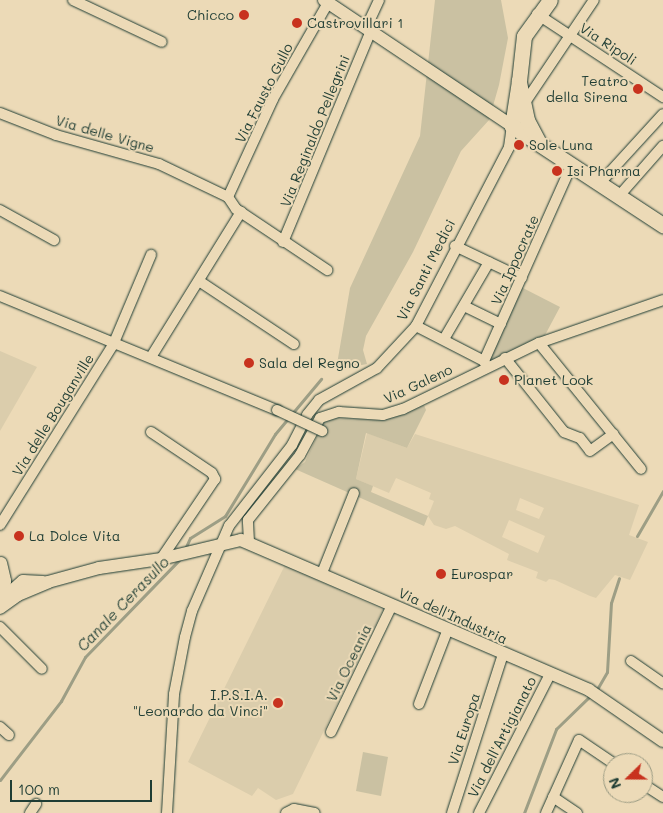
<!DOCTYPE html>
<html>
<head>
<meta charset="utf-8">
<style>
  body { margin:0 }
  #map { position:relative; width:663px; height:813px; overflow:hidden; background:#ecdab7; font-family:Mali,sans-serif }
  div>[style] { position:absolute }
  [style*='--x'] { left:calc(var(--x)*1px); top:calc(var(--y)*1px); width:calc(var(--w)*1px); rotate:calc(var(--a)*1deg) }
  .built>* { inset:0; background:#dbcdac }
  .green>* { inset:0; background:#cac1a2 }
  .stream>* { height:3px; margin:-1.5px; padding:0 1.5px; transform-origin:1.5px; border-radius:1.5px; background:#9d9e85 }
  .roads { filter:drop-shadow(0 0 1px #1f3d34) drop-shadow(0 0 1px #1f3d34) }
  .minor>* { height:10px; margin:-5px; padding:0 5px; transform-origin:5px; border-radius:5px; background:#ecdab7 }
  .tertiary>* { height:12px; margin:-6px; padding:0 6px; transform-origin:6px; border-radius:6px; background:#ecdab7 }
  .primary>* { height:15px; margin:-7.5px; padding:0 7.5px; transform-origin:7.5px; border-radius:7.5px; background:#ecdab7 }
  .bridges { filter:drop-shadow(0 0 1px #1f3d34) drop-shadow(0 0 1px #1f3d34) }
  .minor-bridge>* { height:10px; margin:-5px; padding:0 5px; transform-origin:5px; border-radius:5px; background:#ecdab7 }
  .dots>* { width:14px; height:14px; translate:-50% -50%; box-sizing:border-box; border:2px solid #ecdab7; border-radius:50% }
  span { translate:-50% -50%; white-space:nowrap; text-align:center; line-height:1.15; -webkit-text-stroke:4px #ecdab7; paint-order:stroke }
  .poi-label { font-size:14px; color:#1f3d34 }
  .right { translate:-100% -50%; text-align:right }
  .left { translate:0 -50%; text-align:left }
  .street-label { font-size:14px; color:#1f3d34 }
  .water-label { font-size:15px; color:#324c40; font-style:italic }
  .north { position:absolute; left:603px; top:753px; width:50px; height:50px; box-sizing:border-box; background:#ecdab7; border:1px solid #9a9b83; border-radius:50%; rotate:248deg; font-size:14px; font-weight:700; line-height:20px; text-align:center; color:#1f3d34 }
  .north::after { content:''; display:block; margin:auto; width:18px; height:22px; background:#c8321e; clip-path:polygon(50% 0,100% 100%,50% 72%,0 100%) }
  .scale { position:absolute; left:10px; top:780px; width:142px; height:22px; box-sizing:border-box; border:2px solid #1f3d34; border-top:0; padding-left:6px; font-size:15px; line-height:18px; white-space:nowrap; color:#1f3d34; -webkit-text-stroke:4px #ecdab7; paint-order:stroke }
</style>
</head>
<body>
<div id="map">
  <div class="built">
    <div style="clip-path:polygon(0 351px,37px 367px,0 431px)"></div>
    <div style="clip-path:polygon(evenodd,367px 433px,407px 448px,415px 434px,639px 505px,629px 535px,648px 542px,630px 580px,615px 575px,596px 598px,590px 596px,555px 580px,549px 579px,546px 582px,536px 578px,538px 572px,507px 560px,509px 554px,455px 526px,446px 529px,434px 525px,428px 516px,434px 501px,429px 499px,431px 493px,396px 478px,389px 493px,356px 479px,367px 433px,520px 498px,544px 508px,539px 519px,516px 510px,520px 498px,367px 433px,509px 520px,545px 536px,538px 553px,502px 537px,509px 520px)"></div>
    <div style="clip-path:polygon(285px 565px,383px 610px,293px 794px,276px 800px,258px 788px,252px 796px,188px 762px)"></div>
  </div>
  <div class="green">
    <div style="clip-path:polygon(435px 0,501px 0,508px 38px,499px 85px,489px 120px,461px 151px,413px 252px,366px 336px,363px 350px,367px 364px,336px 370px,350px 288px,420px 136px)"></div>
    <div style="clip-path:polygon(521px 287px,560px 307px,544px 337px,493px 360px,490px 359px)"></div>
    <div style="clip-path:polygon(424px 405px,426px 410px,407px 448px,366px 433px,356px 479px,373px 486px,371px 492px,428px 516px,424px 526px,295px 469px,305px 462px,324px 421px,336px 418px,384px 420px)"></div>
    <div style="clip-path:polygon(363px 752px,388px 757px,381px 796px,356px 791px)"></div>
  </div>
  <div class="stream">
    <div style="--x:637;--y:536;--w:52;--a:-60"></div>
    <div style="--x:185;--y:549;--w:12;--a:-66"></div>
    <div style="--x:190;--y:538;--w:41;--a:-32.2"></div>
    <div style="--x:225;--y:516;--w:96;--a:-58.6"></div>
    <div style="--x:275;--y:434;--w:72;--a:-50.1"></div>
    <div style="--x:596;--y:691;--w:22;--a:-60"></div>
    <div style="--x:607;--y:672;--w:69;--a:-86.7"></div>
    <div style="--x:611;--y:603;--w:26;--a:-72"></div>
    <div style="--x:0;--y:780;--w:100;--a:-52.3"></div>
    <div style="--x:61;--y:701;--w:50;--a:-61.4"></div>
    <div style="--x:85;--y:657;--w:136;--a:-45.9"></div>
    <div style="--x:524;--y:813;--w:90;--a:-69.1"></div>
    <div style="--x:556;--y:729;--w:49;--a:-44.2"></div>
  </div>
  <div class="roads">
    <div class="minor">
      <div style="--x:73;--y:0;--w:98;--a:25.3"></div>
      <div style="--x:537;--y:14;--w:151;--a:33.4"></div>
      <div style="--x:366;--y:28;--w:31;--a:-65"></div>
      <div style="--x:524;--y:104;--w:125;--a:-56.1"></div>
      <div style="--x:0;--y:113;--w:60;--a:21.4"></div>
      <div style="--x:56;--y:135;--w:107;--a:15.7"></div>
      <div style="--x:159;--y:164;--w:76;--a:25.6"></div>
      <div style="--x:600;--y:183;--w:93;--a:-47.6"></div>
      <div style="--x:619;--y:196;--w:67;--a:-48.7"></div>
      <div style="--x:228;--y:197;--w:108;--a:-65.3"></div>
      <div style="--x:273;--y:99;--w:111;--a:-60.2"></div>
      <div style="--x:228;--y:197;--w:14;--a:56"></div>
      <div style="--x:236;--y:209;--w:110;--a:33.8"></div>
      <div style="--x:0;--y:210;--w:62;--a:29.1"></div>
      <div style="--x:283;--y:242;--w:229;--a:-67.4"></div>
      <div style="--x:455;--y:246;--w:74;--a:25.5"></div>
      <div style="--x:199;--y:281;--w:114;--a:33.6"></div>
      <div style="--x:0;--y:296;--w:300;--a:22.4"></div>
      <div style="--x:464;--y:306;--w:41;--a:25.9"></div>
      <div style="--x:416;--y:326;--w:76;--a:27.2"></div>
      <div style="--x:444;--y:339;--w:89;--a:-59.7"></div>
      <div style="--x:539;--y:343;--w:162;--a:51"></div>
      <div style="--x:151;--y:357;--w:171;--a:-58.2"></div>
      <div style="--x:505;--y:358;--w:95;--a:51.4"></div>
      <div style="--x:564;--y:432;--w:17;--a:21"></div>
      <div style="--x:580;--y:438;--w:16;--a:52"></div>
      <div style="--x:590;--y:451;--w:29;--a:-36"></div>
      <div style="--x:487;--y:367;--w:7;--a:-117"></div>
      <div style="--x:484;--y:361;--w:216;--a:-65.9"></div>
      <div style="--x:151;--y:432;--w:73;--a:33.9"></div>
      <div style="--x:212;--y:473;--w:7;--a:63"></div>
      <div style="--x:215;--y:479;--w:97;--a:124"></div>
      <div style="--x:0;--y:525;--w:213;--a:-57.9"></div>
      <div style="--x:113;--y:345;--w:98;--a:-67.1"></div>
      <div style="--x:249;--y:542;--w:22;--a:-93"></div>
      <div style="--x:248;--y:520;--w:83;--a:-51.3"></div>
      <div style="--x:300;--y:455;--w:42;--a:-61.6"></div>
      <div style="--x:320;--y:418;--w:20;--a:-18"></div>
      <div style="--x:339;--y:412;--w:44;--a:3.9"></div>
      <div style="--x:383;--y:415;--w:21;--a:-17"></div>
      <div style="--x:403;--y:409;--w:151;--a:-25.9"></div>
      <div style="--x:539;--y:343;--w:131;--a:-19.1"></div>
      <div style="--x:322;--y:573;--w:86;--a:-68.2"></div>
      <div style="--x:0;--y:627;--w:59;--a:45"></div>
      <div style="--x:631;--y:661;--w:39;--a:35"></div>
      <div style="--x:419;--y:704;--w:80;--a:-68.9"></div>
      <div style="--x:0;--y:727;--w:12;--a:42"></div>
      <div style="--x:331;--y:732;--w:141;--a:-64.3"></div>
      <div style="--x:643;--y:784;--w:24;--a:33"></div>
      <div style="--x:553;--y:797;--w:29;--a:34"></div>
      <div style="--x:30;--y:813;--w:11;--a:-56"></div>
      <div style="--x:167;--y:813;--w:119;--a:-86.6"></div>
      <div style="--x:174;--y:694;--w:58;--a:-79.1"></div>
      <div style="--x:185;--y:637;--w:27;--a:-75"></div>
      <div style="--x:192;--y:611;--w:93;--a:-66.5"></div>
      <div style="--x:229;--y:526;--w:103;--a:-52.1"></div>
      <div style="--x:292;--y:445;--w:34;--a:-63"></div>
      <div style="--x:307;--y:415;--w:19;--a:-51"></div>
      <div style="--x:319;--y:400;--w:66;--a:-28.9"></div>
      <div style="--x:377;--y:368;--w:57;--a:-47.1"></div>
      <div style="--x:416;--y:326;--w:202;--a:-62.5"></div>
      <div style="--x:509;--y:147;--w:21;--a:-82"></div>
      <div style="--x:286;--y:813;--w:9;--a:-27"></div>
      <div style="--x:294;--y:809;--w:21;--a:11"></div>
      <div style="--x:452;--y:813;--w:167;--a:-72.2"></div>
      <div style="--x:479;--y:813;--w:156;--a:-62.9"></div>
      <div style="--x:546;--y:813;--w:80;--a:-65.7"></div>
      <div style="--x:579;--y:740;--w:41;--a:34.1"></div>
    </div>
    <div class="tertiary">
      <div style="--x:324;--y:0;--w:226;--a:33.8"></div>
      <div style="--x:1;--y:563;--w:18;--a:77"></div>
      <div style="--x:5;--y:581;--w:19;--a:96"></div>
      <div style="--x:5;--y:597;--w:24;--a:-42"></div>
      <div style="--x:23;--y:581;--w:20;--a:3"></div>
      <div style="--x:0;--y:608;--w:22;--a:-36"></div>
      <div style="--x:18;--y:595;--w:33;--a:-23"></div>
      <div style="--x:48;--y:582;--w:53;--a:-15.4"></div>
      <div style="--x:99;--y:568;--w:63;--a:-8.3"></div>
      <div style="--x:161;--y:559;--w:82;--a:-13.4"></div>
      <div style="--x:241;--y:540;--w:379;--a:23.3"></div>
      <div style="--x:589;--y:690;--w:90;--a:34.6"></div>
    </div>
    <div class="primary">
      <div style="--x:519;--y:81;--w:46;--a:98.8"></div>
      <div style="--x:512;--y:126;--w:181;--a:33.3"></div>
      <div style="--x:538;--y:141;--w:24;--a:-118"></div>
      <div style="--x:527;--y:120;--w:40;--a:-102"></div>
      <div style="--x:519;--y:81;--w:45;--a:-83.7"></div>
      <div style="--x:524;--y:36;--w:44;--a:-54.2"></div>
    </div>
  </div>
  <div class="bridges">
    <div class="minor-bridge">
      <div style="--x:277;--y:410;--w:50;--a:25"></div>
    </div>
  </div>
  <div class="dots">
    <div style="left:244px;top:15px;background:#c8321e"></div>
    <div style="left:297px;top:23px;background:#c8321e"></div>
    <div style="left:638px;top:89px;background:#c8321e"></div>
    <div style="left:519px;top:145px;background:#c8321e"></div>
    <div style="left:557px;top:171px;background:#c8321e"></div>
    <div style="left:249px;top:363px;background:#c8321e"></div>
    <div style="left:504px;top:380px;background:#c8321e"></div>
    <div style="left:19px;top:536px;background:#c8321e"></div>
    <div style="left:441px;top:574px;background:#c8321e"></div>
    <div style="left:278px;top:703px;background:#c8321e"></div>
  </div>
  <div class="poi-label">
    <span class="right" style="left:234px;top:15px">Chicco</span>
    <span class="left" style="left:307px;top:23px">Castrovillari 1</span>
    <span class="right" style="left:628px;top:89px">Teatro<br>della Sirena</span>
    <span class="left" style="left:529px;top:145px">Sole Luna</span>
    <span class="left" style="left:567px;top:171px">Isi Pharma</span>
    <span class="left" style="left:259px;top:363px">Sala del Regno</span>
    <span class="left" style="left:514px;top:380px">Planet Look</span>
    <span class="left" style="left:29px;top:536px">La Dolce Vita</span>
    <span class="left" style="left:451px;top:574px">Eurospar</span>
    <span class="right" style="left:268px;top:703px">I.P.S.I.A.<br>"Leonardo da Vinci"</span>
  </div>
  <div class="street-label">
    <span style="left:608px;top:44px;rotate:33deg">Via Ripoli</span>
    <span style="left:264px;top:93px;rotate:-63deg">Via Fausto Gullo</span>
    <span style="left:315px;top:131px;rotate:-68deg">Via Reginaldo Pellegrini</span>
    <span style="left:105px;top:134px;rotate:16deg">Via delle Vigne</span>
    <span style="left:515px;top:260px;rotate:-66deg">Via Ippocrate</span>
    <span style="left:426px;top:270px;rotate:-63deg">Via Santi Medici</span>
    <span style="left:418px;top:384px;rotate:-25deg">Via Galeno</span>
    <span style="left:53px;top:415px;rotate:-58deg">Via delle Bouganville</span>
    <span style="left:453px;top:616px;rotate:24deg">Via dell'Industria</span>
    <span style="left:349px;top:663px;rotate:-64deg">Via Oceania</span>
    <span style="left:464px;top:729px;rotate:-72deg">Via Europa</span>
    <span style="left:502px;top:737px;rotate:-63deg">Via dell'Artigianato</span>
  </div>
  <div class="water-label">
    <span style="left:123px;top:604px;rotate:-46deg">Canale Cerasullo</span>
  </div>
  <div class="north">N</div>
  <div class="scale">100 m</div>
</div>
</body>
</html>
